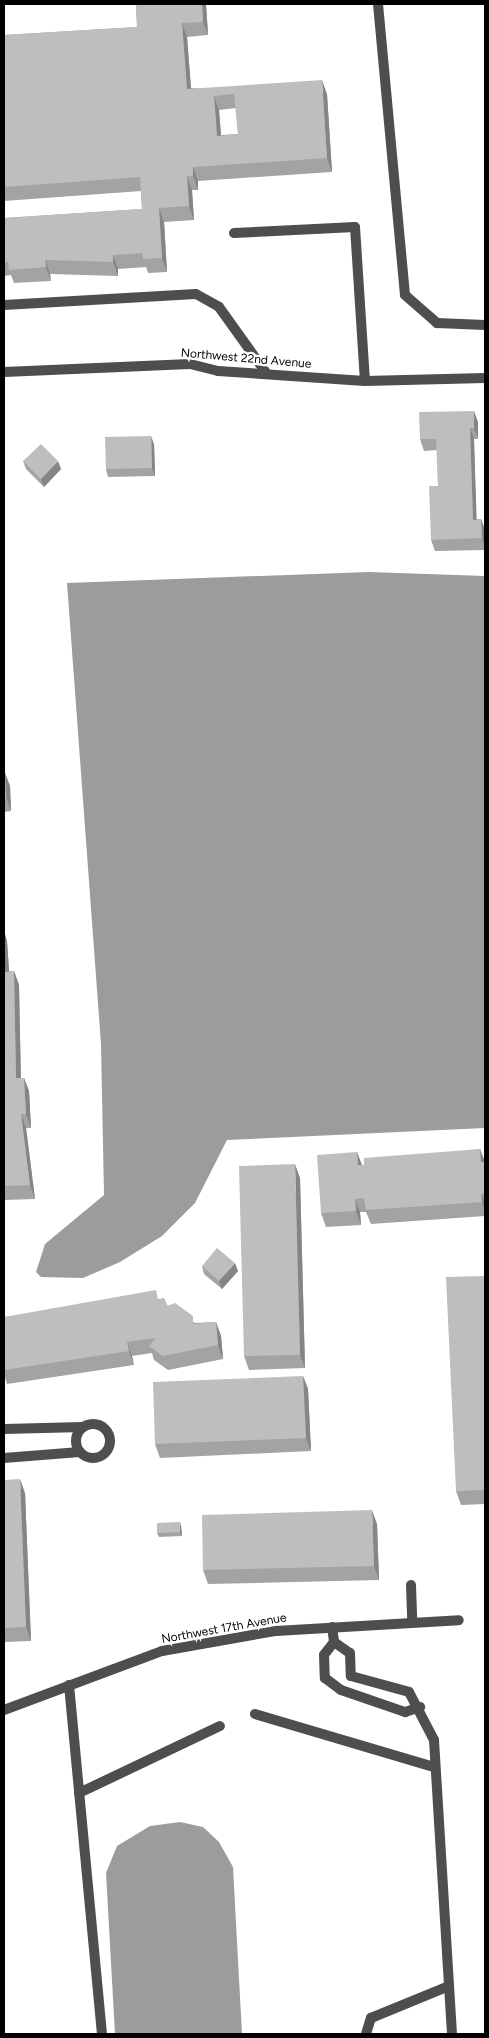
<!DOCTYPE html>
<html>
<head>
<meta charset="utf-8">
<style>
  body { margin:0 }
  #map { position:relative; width:489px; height:2038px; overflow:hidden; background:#fff; font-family:Figtree,sans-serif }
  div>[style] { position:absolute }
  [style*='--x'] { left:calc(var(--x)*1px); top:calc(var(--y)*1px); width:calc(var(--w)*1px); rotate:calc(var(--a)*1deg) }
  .water>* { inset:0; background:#9c9c9c }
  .service>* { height:10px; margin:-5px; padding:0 5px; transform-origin:5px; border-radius:5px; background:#4e4e4e }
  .service>.ring { margin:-5px; padding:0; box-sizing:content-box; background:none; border:10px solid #4e4e4e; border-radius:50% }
  .minor>* { height:10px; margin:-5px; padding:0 5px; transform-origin:5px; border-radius:5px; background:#4e4e4e }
  .wall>* { inset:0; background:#a3a3a3 }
  .shaded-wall>* { inset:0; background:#858585 }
  .building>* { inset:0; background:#bebebe }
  span { translate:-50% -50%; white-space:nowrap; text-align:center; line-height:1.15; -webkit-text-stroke:4.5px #fff; paint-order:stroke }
  .street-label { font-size:12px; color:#000 }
  .frame { position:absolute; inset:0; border:5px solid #000; pointer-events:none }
</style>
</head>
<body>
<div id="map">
  <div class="water">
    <div style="clip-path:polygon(369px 572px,485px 576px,485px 1128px,227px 1140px,195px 1203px,162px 1236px,120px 1262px,83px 1278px,41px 1277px,36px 1272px,45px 1244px,104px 1195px,101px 1044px,67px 583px)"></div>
    <div style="clip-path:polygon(180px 1822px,203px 1827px,219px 1842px,233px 1867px,242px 2034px,115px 2034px,106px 1873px,117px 1846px,150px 1826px)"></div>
  </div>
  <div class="service">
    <div style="--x:378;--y:4;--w:292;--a:84.7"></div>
    <div style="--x:405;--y:295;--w:43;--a:41.2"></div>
    <div style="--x:437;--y:323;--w:48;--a:2.4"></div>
    <div style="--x:234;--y:233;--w:121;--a:-2.8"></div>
    <div style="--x:355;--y:227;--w:154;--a:86.3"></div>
    <div style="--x:4;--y:305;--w:192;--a:-3.3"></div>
    <div style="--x:196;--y:294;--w:26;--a:29"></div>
    <div style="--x:219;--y:307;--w:82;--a:54.4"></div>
    <div class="ring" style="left:76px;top:1424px;width:24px;height:24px"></div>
    <div style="--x:4;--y:1429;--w:79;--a:-1.5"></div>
    <div style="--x:4;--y:1458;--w:76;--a:-4.5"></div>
    <div style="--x:411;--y:1585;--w:37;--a:88"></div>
    <div style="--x:332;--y:1627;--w:15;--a:82"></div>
    <div style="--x:334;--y:1642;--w:19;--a:35"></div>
    <div style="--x:350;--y:1653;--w:23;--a:88"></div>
    <div style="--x:351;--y:1676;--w:60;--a:15.4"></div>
    <div style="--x:409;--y:1692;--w:54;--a:62.5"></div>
    <div style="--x:434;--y:1740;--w:295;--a:86.5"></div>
    <div style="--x:334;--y:1642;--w:16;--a:128"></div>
    <div style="--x:324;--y:1655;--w:23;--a:88"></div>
    <div style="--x:325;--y:1678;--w:20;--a:37"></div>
    <div style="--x:341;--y:1690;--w:68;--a:19"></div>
    <div style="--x:405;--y:1712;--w:16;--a:-18"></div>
    <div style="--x:69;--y:1685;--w:351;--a:84.6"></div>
    <div style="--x:255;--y:1714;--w:187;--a:16.5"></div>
    <div style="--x:79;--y:1793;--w:156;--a:-25.4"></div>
    <div style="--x:366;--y:2034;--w:17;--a:-73"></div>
    <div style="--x:371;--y:2018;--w:84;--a:-22.3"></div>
  </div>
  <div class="minor">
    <div style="--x:4;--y:372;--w:186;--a:-2.5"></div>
    <div style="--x:190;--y:364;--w:29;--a:14"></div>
    <div style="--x:218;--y:371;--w:147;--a:3.9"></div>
    <div style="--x:365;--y:381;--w:120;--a:-1.4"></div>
    <div style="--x:4;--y:1710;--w:169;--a:-20.5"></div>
    <div style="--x:162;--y:1651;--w:116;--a:-10"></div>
    <div style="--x:276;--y:1631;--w:183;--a:-3.4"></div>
  </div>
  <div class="wall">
    <div style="clip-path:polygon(evenodd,136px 4px,206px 4px,208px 35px,187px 37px,191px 88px,327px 94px,332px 172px,198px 181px,198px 190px,192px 190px,194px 220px,164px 222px,167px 272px,148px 273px,146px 267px,118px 269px,118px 276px,50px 274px,51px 281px,14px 283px,11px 275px,4px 276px,4px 218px,142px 209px,141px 191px,4px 201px,4px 35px,137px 27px,136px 4px,236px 108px,238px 134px,221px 135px,219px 110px,236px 108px)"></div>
    <div style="clip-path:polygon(478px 422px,478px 439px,474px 439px,476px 519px,481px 519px,485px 530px,485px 550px,435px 551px,431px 540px,438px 486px,437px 450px,424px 451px,420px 439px)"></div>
    <div style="clip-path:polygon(154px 444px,155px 476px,108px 477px,106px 469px)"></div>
    <div style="clip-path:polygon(23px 461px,61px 469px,44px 487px,26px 469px)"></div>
    <div style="clip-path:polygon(4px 773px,5px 773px,10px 786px,11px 811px,4px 812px)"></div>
    <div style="clip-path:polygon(4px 931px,7px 941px,9px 971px,14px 971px,19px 985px,21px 1078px,24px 1078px,29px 1091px,31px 1128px,26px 1128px,35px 1199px,4px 1200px)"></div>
    <div style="clip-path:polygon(480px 1149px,485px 1162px,485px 1216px,371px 1224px,366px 1212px,360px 1212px,361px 1225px,326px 1227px,321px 1213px,357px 1152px,362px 1165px)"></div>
    <div style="clip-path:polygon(300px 1178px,305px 1368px,249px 1370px,244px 1356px)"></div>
    <div style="clip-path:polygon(202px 1266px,238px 1271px,222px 1289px,204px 1274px)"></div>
    <div style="clip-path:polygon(485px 1276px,485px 1504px,461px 1505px,456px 1491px)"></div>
    <div style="clip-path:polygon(164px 1298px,167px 1305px,195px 1323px,216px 1322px,221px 1336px,223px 1359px,168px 1370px,154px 1360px,152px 1353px,132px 1356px,134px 1365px,7px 1384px,4px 1374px,4px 1317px,160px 1299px)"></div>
    <div style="clip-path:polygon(303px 1376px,308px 1389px,311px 1451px,160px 1458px,155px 1444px)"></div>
    <div style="clip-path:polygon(4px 1480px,25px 1493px,31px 1641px,4px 1642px)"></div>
    <div style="clip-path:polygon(377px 1524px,379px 1580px,208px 1584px,203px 1570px)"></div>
    <div style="clip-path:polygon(181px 1526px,182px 1536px,159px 1537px,157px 1533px)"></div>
  </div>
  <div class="shaded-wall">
    <div style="clip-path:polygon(202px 4px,206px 4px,208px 35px,203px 22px)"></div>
    <div style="clip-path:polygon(182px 23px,187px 37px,192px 102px,187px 89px)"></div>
    <div style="clip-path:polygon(322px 80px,327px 94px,332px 172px,327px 158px)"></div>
    <div style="clip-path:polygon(214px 96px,219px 110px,222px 149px,217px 136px)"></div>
    <div style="clip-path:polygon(193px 167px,198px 181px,198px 190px,193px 176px)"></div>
    <div style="clip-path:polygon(187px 176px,192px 190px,194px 220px,189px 206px)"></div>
    <div style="clip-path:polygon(159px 208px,164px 222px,167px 272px,162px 258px)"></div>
    <div style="clip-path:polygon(113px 255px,118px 269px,118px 276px,113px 262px)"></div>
    <div style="clip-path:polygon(45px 260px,50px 274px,51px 281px,46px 267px)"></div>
    <div style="clip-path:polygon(474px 411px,478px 422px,478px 439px,474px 428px)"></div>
    <div style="clip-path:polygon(470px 428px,474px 439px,477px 531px,473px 520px)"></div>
    <div style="clip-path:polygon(151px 436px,154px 444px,155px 476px,152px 468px)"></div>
    <div style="clip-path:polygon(58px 461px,61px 469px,44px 487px,41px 479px)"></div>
    <div style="clip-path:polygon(481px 519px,485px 530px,485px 547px,482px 538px)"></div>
    <div style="clip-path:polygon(4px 692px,4px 693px,5px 718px,4px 713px)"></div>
    <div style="clip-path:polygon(5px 773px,10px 786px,11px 811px,6px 797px)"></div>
    <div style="clip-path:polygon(4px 931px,7px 941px,10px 985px,5px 972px)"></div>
    <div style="clip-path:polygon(14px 971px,19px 985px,21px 1092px,16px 1078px)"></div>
    <div style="clip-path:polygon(24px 1078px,29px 1091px,31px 1128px,26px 1114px)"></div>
    <div style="clip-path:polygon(21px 1114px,26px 1128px,35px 1199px,30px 1185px)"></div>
    <div style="clip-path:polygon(480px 1149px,485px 1163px,481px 1162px)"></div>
    <div style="clip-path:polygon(357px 1152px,362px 1166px,358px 1165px)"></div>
    <div style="clip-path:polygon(295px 1164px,300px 1178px,305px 1368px,300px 1355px)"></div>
    <div style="clip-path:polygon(481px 1194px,485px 1204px,485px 1210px,482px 1202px)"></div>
    <div style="clip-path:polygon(355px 1199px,360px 1212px,361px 1225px,356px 1211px)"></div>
    <div style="clip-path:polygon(235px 1263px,238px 1271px,222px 1289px,219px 1281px)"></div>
    <div style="clip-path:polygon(216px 1322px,221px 1336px,223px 1359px,218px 1345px)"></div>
    <div style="clip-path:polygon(127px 1342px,132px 1356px,134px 1365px,129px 1351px)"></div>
    <div style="clip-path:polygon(303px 1376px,308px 1389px,311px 1451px,306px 1438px)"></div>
    <div style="clip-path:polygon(20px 1479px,25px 1493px,31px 1641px,26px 1627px)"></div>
    <div style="clip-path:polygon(372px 1510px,377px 1524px,379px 1580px,374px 1566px)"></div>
    <div style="clip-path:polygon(180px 1522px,181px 1526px,182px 1536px,180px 1532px)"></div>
  </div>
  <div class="building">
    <div style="clip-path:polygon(evenodd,136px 4px,202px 4px,203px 22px,182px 23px,187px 89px,322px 80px,327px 158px,193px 167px,193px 176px,187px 176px,189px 206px,159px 208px,162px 258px,143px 259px,142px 253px,113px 255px,113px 262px,45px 260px,46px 267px,9px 270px,8px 262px,4px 262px,4px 218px,142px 209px,140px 177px,4px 187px,4px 35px,137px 27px,136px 4px,234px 94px,238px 134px,217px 136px,214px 96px,234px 94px)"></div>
    <div style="clip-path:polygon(474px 411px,474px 428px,470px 428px,473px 520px,481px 519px,482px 538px,431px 540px,429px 486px,438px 486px,436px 439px,420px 439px,419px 412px)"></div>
    <div style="clip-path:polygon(151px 436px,152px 468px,106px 469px,105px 437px)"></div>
    <div style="clip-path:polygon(41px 444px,58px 461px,41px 479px,23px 461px)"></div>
    <div style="clip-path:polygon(4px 773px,5px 773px,6px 797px,4px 798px)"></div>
    <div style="clip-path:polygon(4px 950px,5px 972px,14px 971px,16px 1078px,24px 1078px,26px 1114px,21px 1114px,30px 1185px,4px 1186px)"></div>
    <div style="clip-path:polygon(480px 1149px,481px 1162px,485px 1162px,485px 1194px,481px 1194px,482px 1202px,366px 1210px,364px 1198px,355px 1199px,356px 1211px,321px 1213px,317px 1155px,357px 1152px,358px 1165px,364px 1165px,364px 1158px)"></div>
    <div style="clip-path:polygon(295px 1164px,300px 1355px,244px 1356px,239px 1166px)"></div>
    <div style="clip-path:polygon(217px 1248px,235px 1263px,219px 1281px,202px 1266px)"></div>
    <div style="clip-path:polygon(485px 1276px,485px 1490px,456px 1491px,446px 1277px)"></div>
    <div style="clip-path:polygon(156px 1290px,158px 1300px,164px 1298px,167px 1306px,175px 1303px,193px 1316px,193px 1324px,216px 1322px,218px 1345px,163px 1356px,149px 1346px,156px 1338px,127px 1342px,129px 1351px,4px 1370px,4px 1317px)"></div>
    <div style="clip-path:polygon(303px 1376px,306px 1438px,155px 1444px,153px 1382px)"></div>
    <div style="clip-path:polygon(20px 1479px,26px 1627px,4px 1628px,4px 1480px)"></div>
    <div style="clip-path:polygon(372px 1510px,374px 1566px,203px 1570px,202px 1515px)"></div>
    <div style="clip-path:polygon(180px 1522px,180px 1532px,157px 1533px,157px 1523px)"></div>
  </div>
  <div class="street-label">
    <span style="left:246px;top:359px;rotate:5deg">Northwest 22nd Avenue</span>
    <span style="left:224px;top:1629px;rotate:-10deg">Northwest 17th Avenue</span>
  </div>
  <div class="frame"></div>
</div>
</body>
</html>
